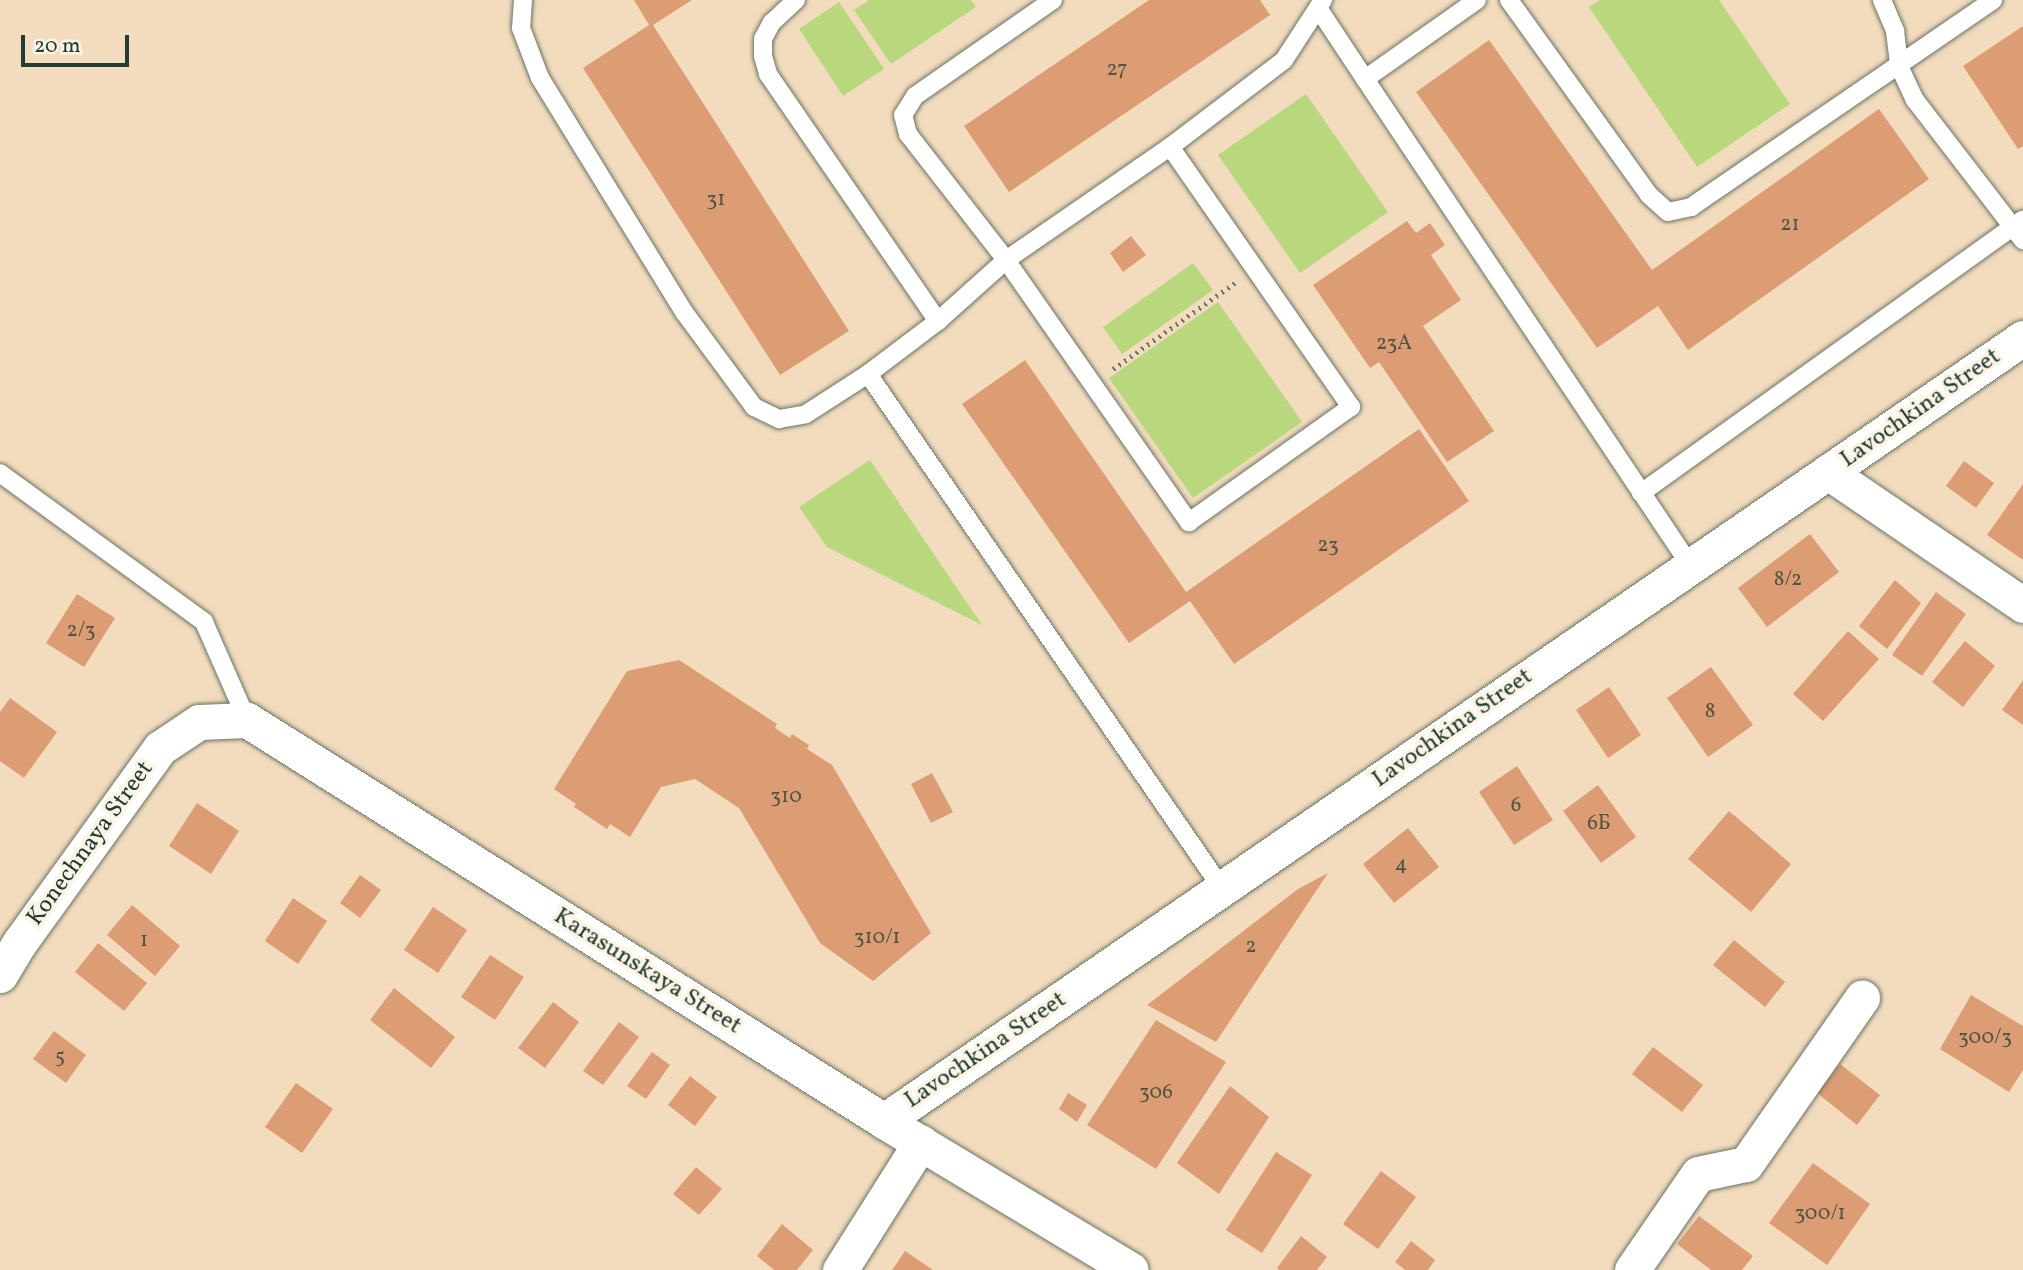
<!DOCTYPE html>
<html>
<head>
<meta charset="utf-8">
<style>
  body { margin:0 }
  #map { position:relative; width:2023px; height:1270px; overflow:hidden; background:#f3dcbe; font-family:Vollkorn,serif }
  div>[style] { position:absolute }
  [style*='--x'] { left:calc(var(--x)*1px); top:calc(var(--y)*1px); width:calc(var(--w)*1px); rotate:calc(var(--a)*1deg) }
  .green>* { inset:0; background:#b9d77d }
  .building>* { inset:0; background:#dd9d74 }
  .path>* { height:4.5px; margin-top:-2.25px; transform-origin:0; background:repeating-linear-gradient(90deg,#697564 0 2px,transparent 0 7px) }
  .roads { filter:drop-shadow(0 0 2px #697564) drop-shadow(0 0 2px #697564) }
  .service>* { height:18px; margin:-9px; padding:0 9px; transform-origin:9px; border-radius:9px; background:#fff }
  .minor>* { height:35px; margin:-17.5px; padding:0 17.5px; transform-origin:17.5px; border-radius:17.5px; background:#fff }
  span { translate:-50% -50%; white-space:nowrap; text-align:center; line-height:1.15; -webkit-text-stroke:7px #fcf5e5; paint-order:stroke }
  .number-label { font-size:21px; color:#4e5544 }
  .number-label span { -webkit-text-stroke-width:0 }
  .street-label { font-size:24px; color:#1f3d34 }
  .scale { position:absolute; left:21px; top:35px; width:108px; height:32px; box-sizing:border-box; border:4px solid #1f3d34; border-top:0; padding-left:9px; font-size:21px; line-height:24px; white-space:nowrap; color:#1f3d34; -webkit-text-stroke:5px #fcf5e5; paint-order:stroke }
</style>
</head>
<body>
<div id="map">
  <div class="green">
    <div style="clip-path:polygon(869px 0,971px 0,976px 7px,891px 64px,854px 10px)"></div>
    <div style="clip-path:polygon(1600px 0,1719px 0,1790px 104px,1697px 167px,1589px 7px)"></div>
    <div style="clip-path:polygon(839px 2px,884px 69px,843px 96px,799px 29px)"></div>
    <div style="clip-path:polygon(1306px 94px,1388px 212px,1300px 273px,1218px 155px)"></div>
    <div style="clip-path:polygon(1193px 263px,1213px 290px,1122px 354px,1103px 327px)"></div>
    <div style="clip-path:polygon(1218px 302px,1302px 422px,1193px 498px,1109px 378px)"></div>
    <div style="clip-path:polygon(870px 460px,982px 625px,827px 547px,799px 507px)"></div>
  </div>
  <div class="building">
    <div style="clip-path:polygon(634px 0,692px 0,653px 25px,849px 331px,780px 375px,583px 68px,649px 25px)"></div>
    <div style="clip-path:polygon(1149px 0,1260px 0,1270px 15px,1009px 192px,964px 126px)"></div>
    <div style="clip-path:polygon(2023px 26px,2023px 146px,2018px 149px,1963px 66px)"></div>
    <div style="clip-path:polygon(1489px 40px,1652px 270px,1879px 109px,1929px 179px,1688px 350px,1658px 306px,1597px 348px,1416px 92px)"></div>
    <div style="clip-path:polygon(1407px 221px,1416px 233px,1430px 223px,1445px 245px,1431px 255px,1461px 300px,1423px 326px,1494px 431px,1447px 462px,1379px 362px,1370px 368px,1313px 285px)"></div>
    <div style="clip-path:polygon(1131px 236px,1146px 255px,1123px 272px,1110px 253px)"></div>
    <div style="clip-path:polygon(1025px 360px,1186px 592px,1419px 429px,1469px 501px,1234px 664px,1190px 601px,1129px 643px,962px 404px)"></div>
    <div style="clip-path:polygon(1964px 461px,1994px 483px,1976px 508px,1946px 486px)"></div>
    <div style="clip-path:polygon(2023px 484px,2023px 560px,1987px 535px)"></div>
    <div style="clip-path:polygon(1810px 534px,1839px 572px,1767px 627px,1738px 588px)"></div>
    <div style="clip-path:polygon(1895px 580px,1921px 603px,1887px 649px,1859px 626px)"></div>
    <div style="clip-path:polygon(1936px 592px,1966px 614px,1922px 676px,1892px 655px)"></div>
    <div style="clip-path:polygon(77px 594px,115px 618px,84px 667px,46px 643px)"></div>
    <div style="clip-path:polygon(1848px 631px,1879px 659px,1823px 721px,1793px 694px)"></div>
    <div style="clip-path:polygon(1965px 641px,1995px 666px,1963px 707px,1932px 682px)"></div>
    <div style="clip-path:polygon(679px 660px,777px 724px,775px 728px,790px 738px,792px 734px,809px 745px,807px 749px,832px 765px,931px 933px,873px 981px,820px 943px,739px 808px,695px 779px,661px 787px,630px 837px,610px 824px,607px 829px,574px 807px,576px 804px,554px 789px,627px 671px)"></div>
    <div style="clip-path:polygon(1711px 667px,1753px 725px,1708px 757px,1667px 698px)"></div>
    <div style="clip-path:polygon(2023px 680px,2023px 725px,2002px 710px)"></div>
    <div style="clip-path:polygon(1609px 687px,1641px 735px,1608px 758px,1576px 710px)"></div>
    <div style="clip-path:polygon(10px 698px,57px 732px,24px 778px,0 761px,0 712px)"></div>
    <div style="clip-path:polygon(1517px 766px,1553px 820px,1514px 845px,1479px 792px)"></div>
    <div style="clip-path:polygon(932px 773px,953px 812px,931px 823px,911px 784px)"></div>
    <div style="clip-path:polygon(1598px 785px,1636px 837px,1601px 863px,1563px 811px)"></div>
    <div style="clip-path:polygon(197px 803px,239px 831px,211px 874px,169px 846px)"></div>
    <div style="clip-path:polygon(1729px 811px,1791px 864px,1751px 912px,1688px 859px)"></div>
    <div style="clip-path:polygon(1408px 828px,1439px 867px,1394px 903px,1363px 864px)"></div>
    <div style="clip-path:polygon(1328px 873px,1216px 1042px,1147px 1005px,1298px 889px)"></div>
    <div style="clip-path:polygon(360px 875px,381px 890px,360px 918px,340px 903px)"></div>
    <div style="clip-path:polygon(293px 898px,327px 921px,298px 964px,265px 941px)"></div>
    <div style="clip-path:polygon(132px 905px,180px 946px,155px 976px,107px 935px)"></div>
    <div style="clip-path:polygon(433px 907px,467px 930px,438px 973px,404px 950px)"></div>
    <div style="clip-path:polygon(1734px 940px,1785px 982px,1765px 1007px,1713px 965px)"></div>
    <div style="clip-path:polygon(98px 943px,147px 983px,124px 1011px,75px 972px)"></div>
    <div style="clip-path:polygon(490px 955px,524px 977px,495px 1020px,461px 997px)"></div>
    <div style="clip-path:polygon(394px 988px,455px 1037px,431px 1068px,370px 1020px)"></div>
    <div style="clip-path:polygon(1971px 995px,2023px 1026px,2023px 1070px,2009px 1092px,1940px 1049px)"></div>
    <div style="clip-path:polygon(553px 1002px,579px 1022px,545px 1068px,518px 1048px)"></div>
    <div style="clip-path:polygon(1156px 1020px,1226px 1062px,1156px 1169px,1087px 1125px)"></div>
    <div style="clip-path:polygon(619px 1022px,639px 1037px,603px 1085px,583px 1071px)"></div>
    <div style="clip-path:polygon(54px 1031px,86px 1055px,66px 1083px,33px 1059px)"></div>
    <div style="clip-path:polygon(1653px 1047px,1703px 1085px,1682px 1112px,1632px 1074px)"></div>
    <div style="clip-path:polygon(652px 1052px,670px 1065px,646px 1099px,627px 1086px)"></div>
    <div style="clip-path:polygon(1840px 1064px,1880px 1095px,1857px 1125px,1817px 1093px)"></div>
    <div style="clip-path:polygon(690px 1076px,717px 1097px,695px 1126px,668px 1105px)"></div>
    <div style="clip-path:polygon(296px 1083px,333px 1109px,302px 1153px,265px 1127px)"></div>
    <div style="clip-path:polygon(1230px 1086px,1269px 1117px,1219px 1194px,1177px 1163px)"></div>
    <div style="clip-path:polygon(1068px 1093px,1087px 1105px,1077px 1122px,1059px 1109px)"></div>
    <div style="clip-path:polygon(1276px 1152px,1312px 1175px,1262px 1253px,1226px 1230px)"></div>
    <div style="clip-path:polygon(1813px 1163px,1870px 1204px,1827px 1265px,1769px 1223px)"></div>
    <div style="clip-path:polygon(696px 1167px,722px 1189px,699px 1215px,673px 1194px)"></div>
    <div style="clip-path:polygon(1381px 1171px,1416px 1197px,1378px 1249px,1343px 1224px)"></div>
    <div style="clip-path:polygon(1699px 1216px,1753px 1256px,1742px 1270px,1711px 1270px,1677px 1244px)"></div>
    <div style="clip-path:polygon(782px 1224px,813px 1250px,797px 1270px,774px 1270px,757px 1256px)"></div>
    <div style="clip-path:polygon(1301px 1236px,1327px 1257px,1317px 1270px,1279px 1270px,1277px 1268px)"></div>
    <div style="clip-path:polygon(1411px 1241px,1435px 1260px,1428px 1270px,1405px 1270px,1395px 1262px)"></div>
    <div style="clip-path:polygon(905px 1251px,933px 1270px,892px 1270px)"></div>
  </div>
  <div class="path">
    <div style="--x:1113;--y:369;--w:149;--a:-35.2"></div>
  </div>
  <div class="roads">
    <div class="service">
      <div style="--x:523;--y:0;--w:28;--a:94"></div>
      <div style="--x:521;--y:28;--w:53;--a:69.2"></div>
      <div style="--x:540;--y:78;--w:275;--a:58.4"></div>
      <div style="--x:684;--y:312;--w:118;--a:53.6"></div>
      <div style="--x:754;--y:407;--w:28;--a:26"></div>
      <div style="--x:779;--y:419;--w:27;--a:-10"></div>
      <div style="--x:806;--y:414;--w:74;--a:-32.8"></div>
      <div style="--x:868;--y:374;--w:88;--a:-37.1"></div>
      <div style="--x:938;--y:321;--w:91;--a:-41.9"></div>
      <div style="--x:1006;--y:260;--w:199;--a:-34.6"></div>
      <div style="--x:1170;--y:147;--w:143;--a:-37.3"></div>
      <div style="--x:1284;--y:60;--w:72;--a:-57"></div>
      <div style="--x:796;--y:0;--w:33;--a:137"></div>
      <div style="--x:772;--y:22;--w:19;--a:118"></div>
      <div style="--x:763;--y:39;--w:17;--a:90"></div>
      <div style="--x:763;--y:56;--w:19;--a:74"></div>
      <div style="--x:768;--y:74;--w:300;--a:55.5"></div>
      <div style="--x:1053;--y:0;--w:168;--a:145.2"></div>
      <div style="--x:915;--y:96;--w:22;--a:122"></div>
      <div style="--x:903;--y:115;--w:20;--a:75"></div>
      <div style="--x:908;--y:134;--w:160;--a:52.1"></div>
      <div style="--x:1006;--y:260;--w:320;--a:55.1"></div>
      <div style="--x:1189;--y:522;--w:199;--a:-35.4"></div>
      <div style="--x:1351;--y:407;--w:317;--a:-124.8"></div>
      <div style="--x:1477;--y:0;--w:137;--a:144.8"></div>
      <div style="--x:1365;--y:79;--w:585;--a:56.23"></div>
      <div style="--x:1509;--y:0;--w:240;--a:54.3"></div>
      <div style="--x:1649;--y:195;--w:25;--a:42"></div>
      <div style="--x:1668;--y:212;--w:24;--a:-12"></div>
      <div style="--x:1691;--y:207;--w:366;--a:-34.4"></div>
      <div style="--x:1882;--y:0;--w:34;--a:67"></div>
      <div style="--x:1895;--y:31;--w:35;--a:83"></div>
      <div style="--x:1899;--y:66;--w:38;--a:65"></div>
      <div style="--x:1915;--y:100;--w:177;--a:52.4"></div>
      <div style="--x:1318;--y:8;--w:85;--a:56.5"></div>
      <div style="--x:868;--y:374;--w:626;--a:55.47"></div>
      <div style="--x:0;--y:473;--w:253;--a:36.1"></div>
      <div style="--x:204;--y:622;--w:107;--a:66.3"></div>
      <div style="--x:1641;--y:493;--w:470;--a:-35.6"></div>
    </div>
    <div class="minor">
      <div style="--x:1828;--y:472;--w:236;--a:34.3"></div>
      <div style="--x:0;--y:975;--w:39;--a:-59"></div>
      <div style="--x:20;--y:942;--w:239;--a:-54.2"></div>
      <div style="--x:160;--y:748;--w:47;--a:-33.7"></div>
      <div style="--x:199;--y:722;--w:48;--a:-2.4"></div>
      <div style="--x:247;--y:720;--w:753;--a:32.19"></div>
      <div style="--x:884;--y:1121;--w:288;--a:31.1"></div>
      <div style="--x:884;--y:1121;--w:1382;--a:-34.51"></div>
      <div style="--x:840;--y:1270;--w:151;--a:-57.7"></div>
      <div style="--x:1632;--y:1270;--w:116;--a:-55.5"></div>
      <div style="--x:1698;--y:1174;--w:49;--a:-11.8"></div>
      <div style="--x:1746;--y:1164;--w:203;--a:-55.1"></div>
    </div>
  </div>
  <div class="number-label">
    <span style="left:1117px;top:70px">27</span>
    <span style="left:716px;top:200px">31</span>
    <span style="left:1790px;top:225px">21</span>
    <span style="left:1394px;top:344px">23А</span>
    <span style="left:1328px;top:546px">23</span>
    <span style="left:1788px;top:580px">8/2</span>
    <span style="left:81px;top:631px">2/3</span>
    <span style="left:1710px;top:712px">8</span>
    <span style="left:786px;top:797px">310</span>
    <span style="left:1516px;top:806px">6</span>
    <span style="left:1599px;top:824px">6Б</span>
    <span style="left:1401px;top:865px">4</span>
    <span style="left:877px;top:938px">310/1</span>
    <span style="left:144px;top:941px">1</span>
    <span style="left:1251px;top:947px">2</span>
    <span style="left:1985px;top:1038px">300/3</span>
    <span style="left:60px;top:1057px">5</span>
    <span style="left:1156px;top:1093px">306</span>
    <span style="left:1820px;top:1214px">300/1</span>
  </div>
  <div class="street-label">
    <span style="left:1921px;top:409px;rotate:-35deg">Lavochkina Street</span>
    <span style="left:1453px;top:729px;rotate:-35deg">Lavochkina Street</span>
    <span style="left:91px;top:844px;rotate:-54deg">Konechnaya Street</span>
    <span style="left:647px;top:972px;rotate:32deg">Karasunskaya Street</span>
    <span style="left:986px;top:1051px;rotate:-34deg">Lavochkina Street</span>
  </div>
  <div class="scale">20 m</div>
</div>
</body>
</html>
